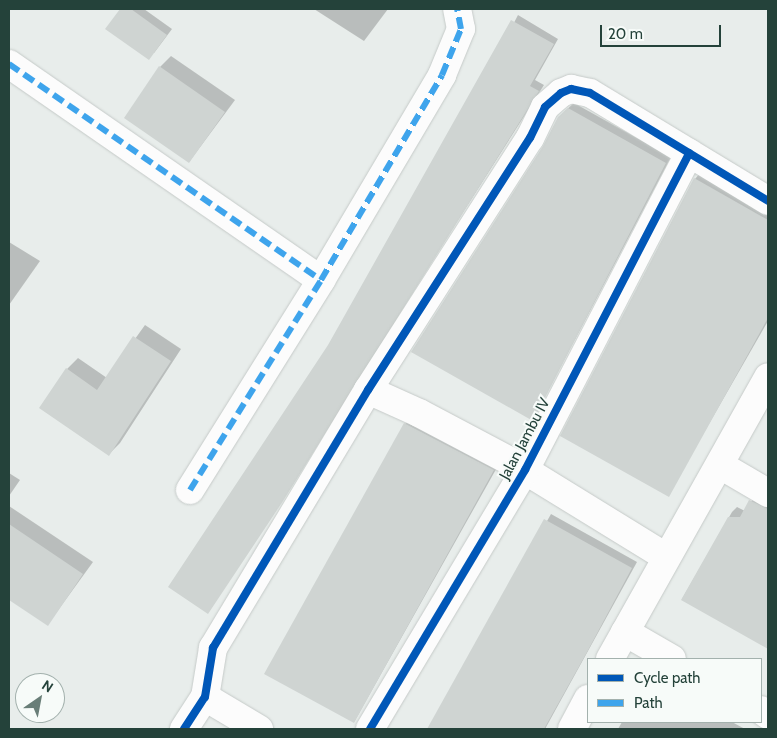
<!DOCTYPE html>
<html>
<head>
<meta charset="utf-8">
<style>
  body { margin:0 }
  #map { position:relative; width:777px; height:738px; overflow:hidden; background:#e8edeb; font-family:Cabin,sans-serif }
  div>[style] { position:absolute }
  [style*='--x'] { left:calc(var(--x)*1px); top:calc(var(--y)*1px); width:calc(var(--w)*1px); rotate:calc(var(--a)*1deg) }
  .shadow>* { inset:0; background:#0003 }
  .building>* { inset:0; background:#cfd4d2 }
  .roads { filter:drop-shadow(0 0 1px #c5cac8) drop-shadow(0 0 1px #c5cac8) }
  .minor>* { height:28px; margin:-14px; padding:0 14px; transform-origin:14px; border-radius:14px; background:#fcfcfc }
  .quiet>* { height:6px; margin-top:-3px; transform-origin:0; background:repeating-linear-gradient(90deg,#3ea4ec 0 12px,transparent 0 18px) }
  .cycleway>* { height:8px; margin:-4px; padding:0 4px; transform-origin:4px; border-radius:4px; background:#0057b8 }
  span { translate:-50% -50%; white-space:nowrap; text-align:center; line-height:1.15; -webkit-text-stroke:4px #f7fbf9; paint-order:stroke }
  .street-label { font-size:15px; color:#24423a }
  .frame { position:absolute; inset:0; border:10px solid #24423a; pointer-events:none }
  .legend { position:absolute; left:587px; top:658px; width:175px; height:65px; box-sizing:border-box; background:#f7fbf9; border:1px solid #a3b1ad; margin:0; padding:6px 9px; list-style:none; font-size:15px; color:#24423a }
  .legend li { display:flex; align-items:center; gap:10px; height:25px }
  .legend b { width:25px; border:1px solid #a3b1ad }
  .north { position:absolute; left:15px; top:673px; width:50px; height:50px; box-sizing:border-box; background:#f7fbf9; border:1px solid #a3b1ad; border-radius:50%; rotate:33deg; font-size:14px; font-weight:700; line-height:20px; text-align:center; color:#24423a }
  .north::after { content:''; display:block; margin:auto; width:18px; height:22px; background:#697e78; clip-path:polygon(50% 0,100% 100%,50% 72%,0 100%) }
  .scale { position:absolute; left:600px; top:25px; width:121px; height:22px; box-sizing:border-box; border:2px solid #24423a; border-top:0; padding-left:6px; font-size:15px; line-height:18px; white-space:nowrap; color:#24423a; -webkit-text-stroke:4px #f7fbf9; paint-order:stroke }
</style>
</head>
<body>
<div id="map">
  <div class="shadow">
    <div style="clip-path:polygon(122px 9px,144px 9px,172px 29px,154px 53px,107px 28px)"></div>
    <div style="clip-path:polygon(314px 9px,388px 9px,364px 41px)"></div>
    <div style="clip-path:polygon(518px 15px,558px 39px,535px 80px,544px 85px,208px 613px)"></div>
    <div style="clip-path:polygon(171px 56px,235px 100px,189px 162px,160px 67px)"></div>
    <div style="clip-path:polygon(574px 103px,671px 157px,533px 419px,544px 147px,565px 111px)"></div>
    <div style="clip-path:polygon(700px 173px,768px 211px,768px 321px,668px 495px,695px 179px)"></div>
    <div style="clip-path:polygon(9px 242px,40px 261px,9px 305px)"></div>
    <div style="clip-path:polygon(145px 325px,181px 349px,120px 443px,109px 454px,67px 369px,78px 358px,107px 378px)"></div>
    <div style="clip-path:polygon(411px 419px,499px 464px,354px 722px,405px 424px)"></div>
    <div style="clip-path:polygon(9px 473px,20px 480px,9px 496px)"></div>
    <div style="clip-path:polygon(756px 495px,768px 501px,768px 647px,682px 599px,732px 512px,737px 507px,745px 511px)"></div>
    <div style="clip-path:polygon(9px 506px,93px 562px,48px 624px,9px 598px)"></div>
    <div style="clip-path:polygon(551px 514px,637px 562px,545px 729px,429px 729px)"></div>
    <div style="clip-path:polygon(622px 722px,732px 722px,745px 729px,618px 729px)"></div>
  </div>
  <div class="building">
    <div style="clip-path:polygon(120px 9px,131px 9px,167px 35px,149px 60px,105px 29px)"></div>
    <div style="clip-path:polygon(511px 20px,554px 44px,530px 86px,539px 91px,283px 501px,208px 614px,168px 587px,328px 345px)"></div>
    <div style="clip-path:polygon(159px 66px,225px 112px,189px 163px,124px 118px)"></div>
    <div style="clip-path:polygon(568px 108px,666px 163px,533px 421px,411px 352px,543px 146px,558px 117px)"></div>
    <div style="clip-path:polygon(694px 178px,768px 220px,768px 318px,669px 497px,560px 436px)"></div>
    <div style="clip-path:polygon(133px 336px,171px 361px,109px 456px,39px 408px,66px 368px,97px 390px)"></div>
    <div style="clip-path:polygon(404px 423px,494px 470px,354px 723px,264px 674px)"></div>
    <div style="clip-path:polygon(749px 500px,768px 509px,768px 649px,681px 600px,728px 517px,740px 517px)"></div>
    <div style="clip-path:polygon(544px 519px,632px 568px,586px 654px,544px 729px,427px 729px)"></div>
    <div style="clip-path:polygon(9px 524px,83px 574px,48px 626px,9px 600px)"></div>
  </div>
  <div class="roads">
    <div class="minor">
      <div style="--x:9;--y:64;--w:379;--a:34.7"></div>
      <div style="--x:368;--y:390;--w:56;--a:24.3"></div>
      <div style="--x:419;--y:413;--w:103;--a:27.8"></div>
      <div style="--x:510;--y:461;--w:183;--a:31.6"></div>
      <div style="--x:720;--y:465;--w:56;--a:30.3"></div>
      <div style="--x:190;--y:490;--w:248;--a:-58"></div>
      <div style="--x:321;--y:280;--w:238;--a:-59.4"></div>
      <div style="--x:442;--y:75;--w:50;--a:-67.6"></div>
      <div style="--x:461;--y:29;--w:20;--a:-101"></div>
      <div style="--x:625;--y:632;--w:54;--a:29.9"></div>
      <div style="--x:610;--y:659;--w:323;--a:-60.7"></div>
      <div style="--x:205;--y:697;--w:63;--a:30.7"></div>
      <div style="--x:761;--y:710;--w:9;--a:36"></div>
      <div style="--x:184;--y:729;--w:38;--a:-57"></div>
      <div style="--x:205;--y:697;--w:50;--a:-80.7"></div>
      <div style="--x:213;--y:648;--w:301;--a:-59"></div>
      <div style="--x:368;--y:390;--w:300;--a:-57.3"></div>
      <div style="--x:530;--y:138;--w:34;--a:-64"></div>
      <div style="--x:545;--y:107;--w:21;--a:-41"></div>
      <div style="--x:561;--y:93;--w:11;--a:-22"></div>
      <div style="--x:571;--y:89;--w:19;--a:12"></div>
      <div style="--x:590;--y:93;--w:208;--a:31.2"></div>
      <div style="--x:370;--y:729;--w:302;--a:-59.1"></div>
      <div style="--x:525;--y:470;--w:357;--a:-62.6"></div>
      <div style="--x:572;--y:729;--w:34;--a:-62"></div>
    </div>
  </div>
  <div class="quiet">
    <div style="--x:9;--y:64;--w:379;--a:34.7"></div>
    <div style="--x:190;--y:490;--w:248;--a:-58"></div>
    <div style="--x:321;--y:280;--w:238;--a:-59.4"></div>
    <div style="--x:442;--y:75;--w:50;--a:-67.6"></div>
    <div style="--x:461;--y:29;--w:20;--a:-101"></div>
  </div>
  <div class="cycleway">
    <div style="--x:184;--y:729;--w:38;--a:-57"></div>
    <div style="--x:205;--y:697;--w:50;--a:-80.7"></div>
    <div style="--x:213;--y:648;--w:301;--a:-59"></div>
    <div style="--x:368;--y:390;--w:300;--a:-57.3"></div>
    <div style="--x:530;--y:138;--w:34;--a:-64"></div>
    <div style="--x:545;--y:107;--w:21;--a:-41"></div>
    <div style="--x:561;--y:93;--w:11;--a:-22"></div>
    <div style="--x:571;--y:89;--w:19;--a:12"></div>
    <div style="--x:590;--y:93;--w:208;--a:31.2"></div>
    <div style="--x:370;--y:729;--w:302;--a:-59.1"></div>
    <div style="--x:525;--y:470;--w:357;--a:-62.6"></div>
  </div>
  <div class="street-label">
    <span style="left:525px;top:439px;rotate:-62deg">Jalan Jambu IV</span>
  </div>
  <div class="frame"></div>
  <ul class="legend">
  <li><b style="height:6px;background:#0057b8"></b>Cycle path</li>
  <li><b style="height:6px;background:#3ea4ec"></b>Path</li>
  </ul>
  <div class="north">N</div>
  <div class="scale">20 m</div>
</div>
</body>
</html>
